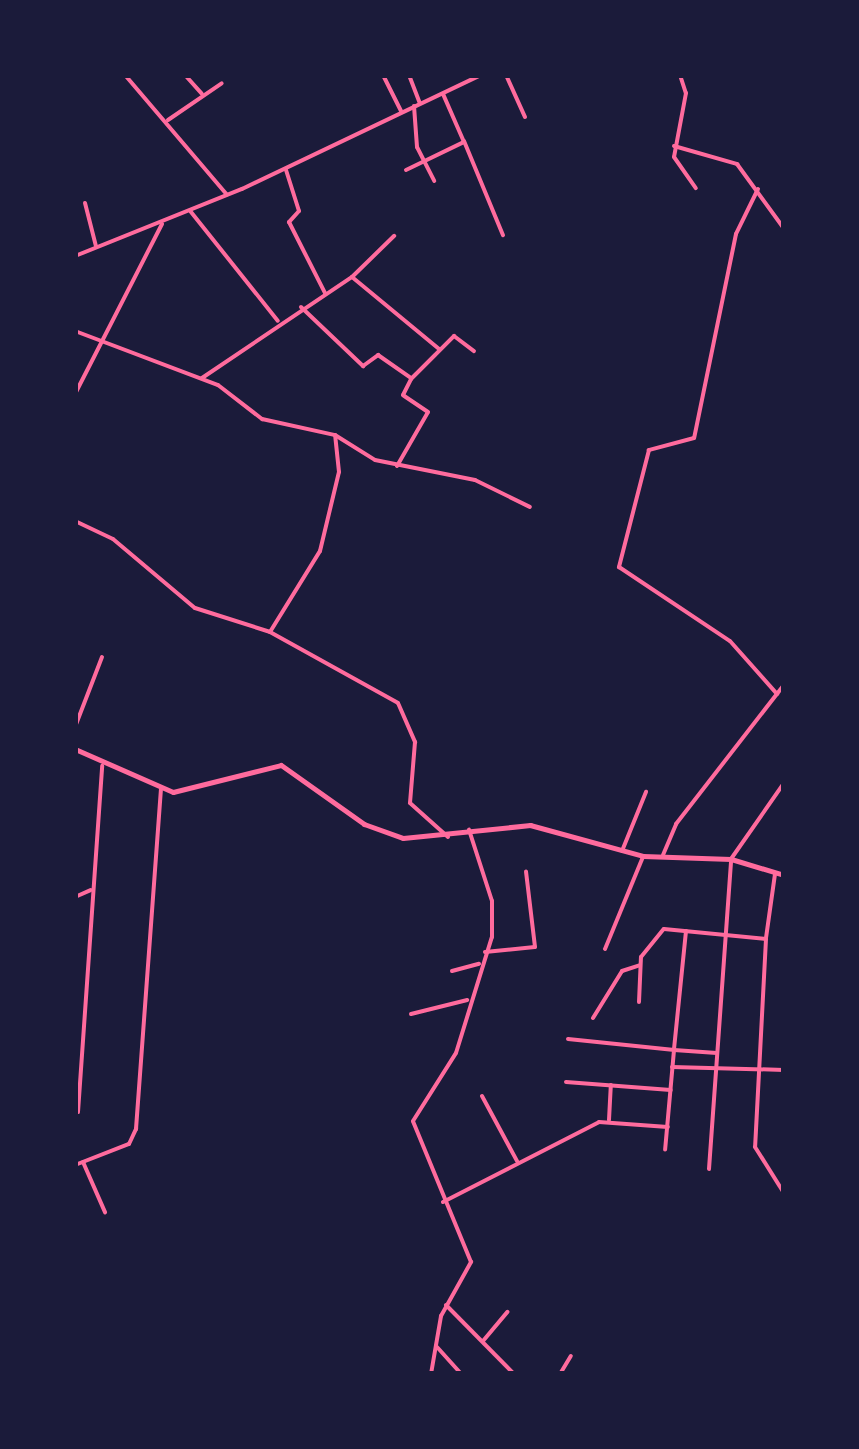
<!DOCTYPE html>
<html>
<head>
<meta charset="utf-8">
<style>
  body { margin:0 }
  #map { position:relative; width:859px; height:1449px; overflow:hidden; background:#1b1b3a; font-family:Rubik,sans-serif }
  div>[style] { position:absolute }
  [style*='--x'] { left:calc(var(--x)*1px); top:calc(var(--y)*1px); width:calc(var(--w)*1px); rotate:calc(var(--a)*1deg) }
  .minor>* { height:4px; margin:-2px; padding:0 2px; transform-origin:2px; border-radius:2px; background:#ff6b9d }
  .tertiary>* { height:5px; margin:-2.5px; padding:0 2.5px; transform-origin:2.5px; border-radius:2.5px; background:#ff6b9d }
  span { translate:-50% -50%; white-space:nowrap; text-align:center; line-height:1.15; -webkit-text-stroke:9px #1b1b3a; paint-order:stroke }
  .frame { position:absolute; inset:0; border:78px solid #1b1b3a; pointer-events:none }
</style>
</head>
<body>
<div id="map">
  <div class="minor">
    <div style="--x:125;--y:75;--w:157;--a:49.6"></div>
    <div style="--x:185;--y:75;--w:25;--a:48"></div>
    <div style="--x:383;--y:75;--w:40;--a:63.4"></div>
    <div style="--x:409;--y:75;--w:30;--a:69"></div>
    <div style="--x:506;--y:75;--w:46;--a:65.7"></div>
    <div style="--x:680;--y:75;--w:19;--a:72"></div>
    <div style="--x:686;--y:93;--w:65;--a:100.6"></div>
    <div style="--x:674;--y:157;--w:38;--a:55"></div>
    <div style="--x:414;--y:106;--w:41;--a:85.8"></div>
    <div style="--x:417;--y:147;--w:38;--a:63"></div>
    <div style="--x:168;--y:120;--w:65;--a:-34.4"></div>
    <div style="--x:464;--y:141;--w:102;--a:67.5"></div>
    <div style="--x:674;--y:146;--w:66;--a:15.9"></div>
    <div style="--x:737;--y:164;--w:77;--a:54"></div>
    <div style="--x:286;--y:170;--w:43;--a:72.4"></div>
    <div style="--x:299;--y:211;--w:15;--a:132"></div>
    <div style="--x:289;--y:222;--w:80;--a:63.1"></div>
    <div style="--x:406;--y:170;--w:64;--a:-25.8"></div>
    <div style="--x:464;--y:142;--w:52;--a:-113.6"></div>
    <div style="--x:758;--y:189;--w:50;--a:116.1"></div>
    <div style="--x:736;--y:234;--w:208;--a:101.6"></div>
    <div style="--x:694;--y:438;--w:47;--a:165.1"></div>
    <div style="--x:649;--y:450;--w:121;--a:104.4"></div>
    <div style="--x:619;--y:567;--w:133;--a:33.7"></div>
    <div style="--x:730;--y:641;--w:71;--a:48.4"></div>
    <div style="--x:85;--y:203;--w:44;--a:75.7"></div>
    <div style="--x:191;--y:212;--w:139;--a:51.4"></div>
    <div style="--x:75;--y:256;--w:180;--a:-21.9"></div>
    <div style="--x:242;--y:189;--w:265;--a:-25.5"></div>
    <div style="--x:352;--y:277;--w:113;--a:39.6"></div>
    <div style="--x:301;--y:307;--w:86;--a:43.6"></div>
    <div style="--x:363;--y:366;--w:19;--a:-36"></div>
    <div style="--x:378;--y:355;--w:40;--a:34.9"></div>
    <div style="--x:75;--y:331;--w:153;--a:20.7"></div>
    <div style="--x:218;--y:385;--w:56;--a:37.7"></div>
    <div style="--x:262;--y:419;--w:75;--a:12.4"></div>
    <div style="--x:335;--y:435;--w:47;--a:32"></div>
    <div style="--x:375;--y:460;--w:102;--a:11.3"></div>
    <div style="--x:475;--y:480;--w:61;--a:26.1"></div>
    <div style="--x:202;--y:378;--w:181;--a:-34"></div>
    <div style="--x:352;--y:277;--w:59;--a:-44.3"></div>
    <div style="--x:75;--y:394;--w:191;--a:-62.9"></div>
    <div style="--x:397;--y:466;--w:62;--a:-60.1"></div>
    <div style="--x:428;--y:412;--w:30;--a:-146"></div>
    <div style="--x:403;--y:395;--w:18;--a:-63"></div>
    <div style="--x:411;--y:379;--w:61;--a:-45"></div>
    <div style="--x:454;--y:336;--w:25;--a:37"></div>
    <div style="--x:75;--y:521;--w:42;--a:25.3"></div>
    <div style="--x:113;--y:539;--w:107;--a:40.1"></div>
    <div style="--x:195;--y:608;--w:79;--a:17.7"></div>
    <div style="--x:270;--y:632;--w:95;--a:-58.3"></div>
    <div style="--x:320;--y:551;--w:81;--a:-76.5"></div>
    <div style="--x:339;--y:472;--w:37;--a:-96"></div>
    <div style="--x:270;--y:632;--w:146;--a:29"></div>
    <div style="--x:398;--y:703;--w:43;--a:66.4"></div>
    <div style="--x:415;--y:742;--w:61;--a:94.7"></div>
    <div style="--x:410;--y:803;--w:51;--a:41.8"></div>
    <div style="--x:75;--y:727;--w:75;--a:-68.9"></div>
    <div style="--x:622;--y:851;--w:64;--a:-67.9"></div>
    <div style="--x:663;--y:855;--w:34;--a:-67"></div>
    <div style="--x:676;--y:824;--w:176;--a:-52.2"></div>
    <div style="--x:75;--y:897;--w:17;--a:-24"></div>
    <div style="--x:686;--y:931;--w:120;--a:95.8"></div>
    <div style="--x:674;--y:1050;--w:43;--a:4"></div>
    <div style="--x:766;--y:938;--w:65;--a:-82"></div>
    <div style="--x:605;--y:949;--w:100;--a:-67.6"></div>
    <div style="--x:485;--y:952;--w:50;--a:-5.7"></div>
    <div style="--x:535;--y:947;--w:76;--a:-96.8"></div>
    <div style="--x:452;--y:971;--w:28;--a:-15"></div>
    <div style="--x:639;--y:1002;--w:45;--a:-87.5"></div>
    <div style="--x:641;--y:957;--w:36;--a:-51"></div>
    <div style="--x:664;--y:929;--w:102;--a:5.6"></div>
    <div style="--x:766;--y:939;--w:208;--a:93"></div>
    <div style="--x:755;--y:1147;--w:54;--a:57.8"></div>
    <div style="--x:411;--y:1014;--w:58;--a:-14"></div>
    <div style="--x:593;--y:1018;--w:55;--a:-58.3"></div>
    <div style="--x:622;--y:971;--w:19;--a:-18"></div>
    <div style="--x:568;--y:1039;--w:107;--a:5.9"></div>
    <div style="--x:674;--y:1050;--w:100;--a:95.1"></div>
    <div style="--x:672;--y:1067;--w:112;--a:1.5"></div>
    <div style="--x:566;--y:1082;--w:105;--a:4.4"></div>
    <div style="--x:482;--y:1096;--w:74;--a:61.7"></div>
    <div style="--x:78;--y:1112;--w:347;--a:-86"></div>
    <div style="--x:609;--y:1120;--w:35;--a:-87"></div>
    <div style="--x:83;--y:1162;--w:55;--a:66.3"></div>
    <div style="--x:75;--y:1165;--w:58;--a:-21.3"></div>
    <div style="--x:129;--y:1144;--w:17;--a:-65"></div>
    <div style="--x:136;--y:1129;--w:341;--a:-85.8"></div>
    <div style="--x:709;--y:1169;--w:311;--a:-85.9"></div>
    <div style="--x:731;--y:859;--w:93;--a:-55.1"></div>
    <div style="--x:443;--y:1202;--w:175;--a:-27.1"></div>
    <div style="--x:599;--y:1122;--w:69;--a:4.1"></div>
    <div style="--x:446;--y:1305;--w:97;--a:45.4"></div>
    <div style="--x:483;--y:1341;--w:38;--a:-50"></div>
    <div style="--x:437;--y:1347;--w:36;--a:48"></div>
    <div style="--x:87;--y:1374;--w:21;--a:0"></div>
    <div style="--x:431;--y:1374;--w:59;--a:-80.2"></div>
    <div style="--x:441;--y:1316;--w:62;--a:-60.9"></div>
    <div style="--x:471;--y:1262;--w:152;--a:-112.4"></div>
    <div style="--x:413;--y:1121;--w:80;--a:-57.7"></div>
    <div style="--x:456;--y:1053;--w:121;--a:-72.8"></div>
    <div style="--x:492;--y:937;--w:36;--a:-90"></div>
    <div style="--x:492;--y:901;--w:75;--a:-107.9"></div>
    <div style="--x:560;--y:1374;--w:21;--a:-59"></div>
  </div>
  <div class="tertiary">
    <div style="--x:75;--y:749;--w:107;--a:23.7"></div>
    <div style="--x:173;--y:792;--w:111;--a:-14"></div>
    <div style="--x:281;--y:765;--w:102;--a:35.4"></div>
    <div style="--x:364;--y:824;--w:41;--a:19.7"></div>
    <div style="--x:403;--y:838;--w:128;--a:-5.8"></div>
    <div style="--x:530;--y:825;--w:117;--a:15.3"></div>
    <div style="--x:643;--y:856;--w:88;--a:2"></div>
    <div style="--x:731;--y:859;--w:55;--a:16.8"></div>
  </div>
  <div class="frame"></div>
</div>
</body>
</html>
